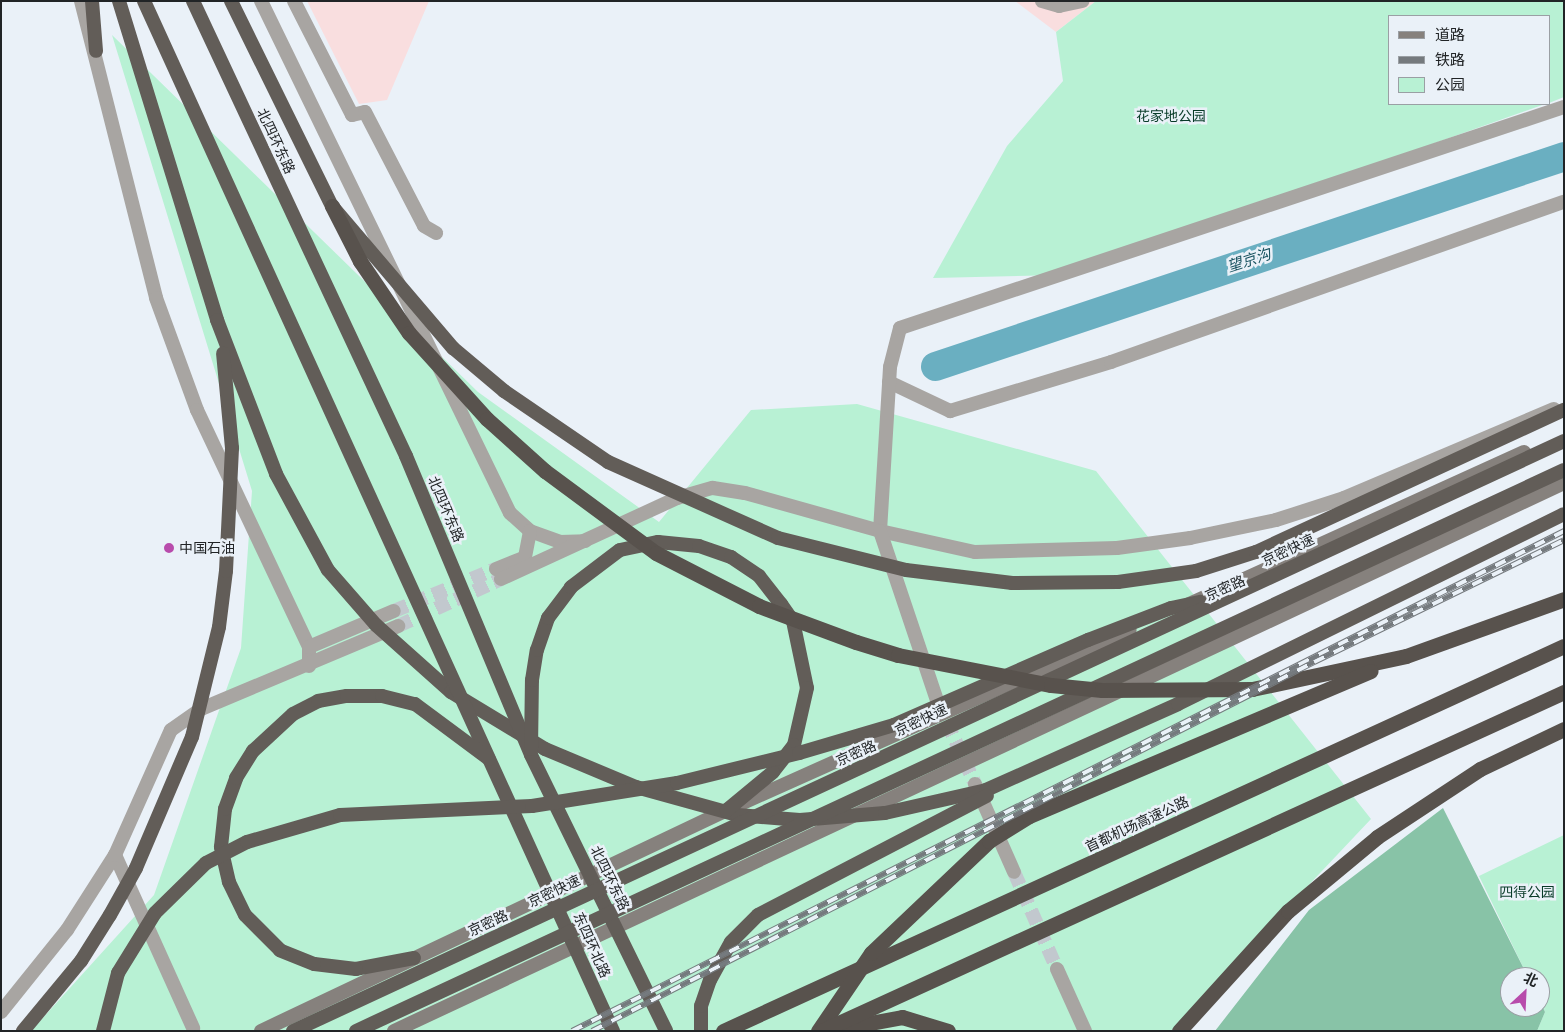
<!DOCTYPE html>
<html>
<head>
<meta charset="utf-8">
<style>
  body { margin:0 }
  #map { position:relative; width:1565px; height:1032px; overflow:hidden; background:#eaf1f8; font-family:Jost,"Noto Sans SC",sans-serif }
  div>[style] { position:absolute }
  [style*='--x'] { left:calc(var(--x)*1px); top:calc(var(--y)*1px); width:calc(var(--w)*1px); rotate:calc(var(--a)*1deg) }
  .commercial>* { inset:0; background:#f9dedf }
  .green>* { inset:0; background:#b8f1d4 }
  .forest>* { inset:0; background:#88c3a7 }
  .river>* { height:29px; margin:-14.5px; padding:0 14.5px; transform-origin:14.5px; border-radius:14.5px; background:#6aafc1 }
  .tertiary-tunnel>* { height:14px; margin-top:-7px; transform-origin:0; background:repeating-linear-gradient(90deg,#c2c8ce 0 14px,transparent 0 21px) }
  .minor>* { height:14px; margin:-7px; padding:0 7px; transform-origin:7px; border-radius:7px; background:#a8a5a2 }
  .tertiary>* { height:14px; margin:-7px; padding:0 7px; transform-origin:7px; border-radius:7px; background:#a8a5a2 }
  .secondary>* { height:14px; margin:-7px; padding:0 7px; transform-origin:7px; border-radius:7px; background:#86817d }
  .trunk>* { height:14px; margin:-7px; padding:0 7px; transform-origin:7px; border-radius:7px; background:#625d58 }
  .motorway>* { height:15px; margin:-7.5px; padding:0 7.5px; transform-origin:7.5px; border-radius:7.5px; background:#58524d }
  .rail>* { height:5.5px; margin-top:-2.75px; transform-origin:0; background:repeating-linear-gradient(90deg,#eaf1f8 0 11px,#757a7e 0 22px); box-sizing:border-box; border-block:1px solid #757a7e }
  .dots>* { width:14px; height:14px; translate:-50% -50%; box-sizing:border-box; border:2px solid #eaf1f8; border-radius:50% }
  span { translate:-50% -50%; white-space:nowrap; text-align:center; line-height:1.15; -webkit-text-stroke:5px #eaf1f8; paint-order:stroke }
  .park-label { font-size:14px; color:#083b28 }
  .street-label { font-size:14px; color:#212426 }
  .poi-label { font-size:14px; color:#212426 }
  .left { translate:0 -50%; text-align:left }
  .water-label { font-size:15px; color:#17525f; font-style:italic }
  .frame { position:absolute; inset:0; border:2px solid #212426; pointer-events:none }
  .legend { position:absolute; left:1388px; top:15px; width:162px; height:90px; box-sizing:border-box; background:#eaf1f8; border:1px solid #9a9fa4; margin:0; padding:6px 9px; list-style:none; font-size:15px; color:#212426 }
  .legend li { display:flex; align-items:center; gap:10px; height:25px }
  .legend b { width:25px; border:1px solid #9a9fa4 }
  .north { position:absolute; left:1500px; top:967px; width:50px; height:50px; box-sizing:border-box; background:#eaf1f8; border:1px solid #9a9fa4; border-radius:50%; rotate:25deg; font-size:14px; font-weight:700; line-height:20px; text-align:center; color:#212426 }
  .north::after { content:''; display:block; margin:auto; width:18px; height:22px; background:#b84cac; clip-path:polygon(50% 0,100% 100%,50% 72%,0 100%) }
</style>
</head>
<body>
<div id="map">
  <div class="commercial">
    <div style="clip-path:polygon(307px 1px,429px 1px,387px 100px,359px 104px)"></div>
    <div style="clip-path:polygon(1015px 1px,1096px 1px,1056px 32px)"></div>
  </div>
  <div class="green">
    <div style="clip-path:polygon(1096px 1px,1564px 1px,1564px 97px,1549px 103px,1549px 16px,1389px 16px,1389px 104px,1545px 104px,1063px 275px,933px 278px,1007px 146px,1063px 81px,1056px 32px)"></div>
    <div style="clip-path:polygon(112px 35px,478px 392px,659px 522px,751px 410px,857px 404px,1096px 471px,1371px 819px,1171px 1031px,31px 1031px,154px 895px,241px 648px,252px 491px)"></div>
    <div style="clip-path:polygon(1564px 835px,1564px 1031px,1537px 1031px,1545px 1012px,1540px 1001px,1540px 977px,1528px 977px,1479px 876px)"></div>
  </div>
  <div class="forest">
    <div style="clip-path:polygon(1443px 808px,1528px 977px,1510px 977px,1510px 1007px,1540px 1007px,1540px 1001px,1545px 1012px,1537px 1031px,1215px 1031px,1309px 910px)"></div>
  </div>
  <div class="river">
    <div style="--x:935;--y:366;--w:663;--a:-18.46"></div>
  </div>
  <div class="tertiary-tunnel">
    <div style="--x:394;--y:611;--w:110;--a:-22.4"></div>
    <div style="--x:398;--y:626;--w:113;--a:-24.5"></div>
    <div style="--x:938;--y:703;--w:89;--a:65.4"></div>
    <div style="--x:1014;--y:872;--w:106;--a:66.1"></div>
  </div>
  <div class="minor">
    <div style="--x:294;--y:1;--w:128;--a:63"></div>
    <div style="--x:352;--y:115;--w:13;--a:-13"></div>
    <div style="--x:365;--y:112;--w:128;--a:62.6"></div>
    <div style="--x:424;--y:226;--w:14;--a:30"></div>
    <div style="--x:1042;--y:1;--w:18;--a:16"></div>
    <div style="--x:1059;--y:6;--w:24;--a:-12"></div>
    <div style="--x:889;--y:382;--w:68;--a:25.4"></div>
    <div style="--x:950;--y:411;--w:168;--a:-16.9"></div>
    <div style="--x:1111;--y:362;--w:480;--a:-19.5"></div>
    <div style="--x:880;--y:531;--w:164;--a:-86.5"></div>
    <div style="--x:890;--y:367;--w:40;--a:-75.6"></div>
    <div style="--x:900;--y:328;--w:700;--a:-18.41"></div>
  </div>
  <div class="tertiary">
    <div style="--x:81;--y:1;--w:306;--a:75.8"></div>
    <div style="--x:156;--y:298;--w:119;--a:69.9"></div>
    <div style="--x:197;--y:410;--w:262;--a:64.7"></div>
    <div style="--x:309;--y:647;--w:19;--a:90"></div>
    <div style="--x:261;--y:1;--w:569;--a:64.07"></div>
    <div style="--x:510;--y:513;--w:27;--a:42"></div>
    <div style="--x:530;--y:531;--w:32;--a:20"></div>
    <div style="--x:560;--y:542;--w:25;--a:-2"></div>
    <div style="--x:880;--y:531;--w:97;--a:12.5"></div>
    <div style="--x:975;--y:552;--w:142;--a:-1.6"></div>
    <div style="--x:1117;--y:548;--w:74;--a:-7.8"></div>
    <div style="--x:1190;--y:538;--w:88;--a:-11.8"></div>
    <div style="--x:1276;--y:520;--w:71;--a:-17.9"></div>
    <div style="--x:1344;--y:498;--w:228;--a:-23"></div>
    <div style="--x:496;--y:569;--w:31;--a:-22"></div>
    <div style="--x:525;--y:557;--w:26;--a:-79"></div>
    <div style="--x:501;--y:579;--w:194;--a:-24.7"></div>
    <div style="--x:677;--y:498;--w:37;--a:-16"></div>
    <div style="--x:713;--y:488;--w:32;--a:9"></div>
    <div style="--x:745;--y:493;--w:140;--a:15.7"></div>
    <div style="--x:880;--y:531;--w:178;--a:71.4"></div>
    <div style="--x:309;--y:647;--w:92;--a:-23"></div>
    <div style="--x:975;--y:784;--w:96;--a:66.1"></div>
    <div style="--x:115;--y:855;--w:190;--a:65.7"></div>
    <div style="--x:1057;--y:969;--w:68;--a:65.7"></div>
    <div style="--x:1;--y:1012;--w:105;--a:-51.2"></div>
    <div style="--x:67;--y:930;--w:89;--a:-57.4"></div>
    <div style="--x:115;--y:855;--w:137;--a:-65.9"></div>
    <div style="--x:171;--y:730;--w:37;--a:-35"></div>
    <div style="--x:201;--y:709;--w:214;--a:-22.8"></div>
  </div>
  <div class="secondary">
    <div style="--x:1189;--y:604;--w:368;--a:-24.4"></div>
    <div style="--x:261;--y:1031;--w:516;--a:-25.37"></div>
    <div style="--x:727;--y:810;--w:441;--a:-24.1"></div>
    <div style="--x:394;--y:1031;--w:1292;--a:-25.1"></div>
  </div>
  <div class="trunk">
    <div style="--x:92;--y:1;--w:50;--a:85.4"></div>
    <div style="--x:119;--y:1;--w:334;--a:72.9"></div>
    <div style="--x:217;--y:320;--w:165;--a:69"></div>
    <div style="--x:276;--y:474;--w:109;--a:61.6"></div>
    <div style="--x:328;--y:570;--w:73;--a:48.9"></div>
    <div style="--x:376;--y:625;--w:101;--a:41.8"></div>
    <div style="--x:451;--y:692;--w:110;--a:31.2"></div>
    <div style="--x:545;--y:749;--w:99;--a:22.7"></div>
    <div style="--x:636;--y:787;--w:105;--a:15.5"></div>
    <div style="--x:737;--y:815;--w:63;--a:4.5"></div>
    <div style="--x:800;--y:820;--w:85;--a:-4.7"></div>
    <div style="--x:885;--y:813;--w:104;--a:-12.8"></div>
    <div style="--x:986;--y:790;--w:210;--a:-24.1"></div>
    <div style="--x:1178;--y:704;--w:430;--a:-26.2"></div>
    <div style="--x:144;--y:1;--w:1132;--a:65.52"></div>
    <div style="--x:193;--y:1;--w:502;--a:64.91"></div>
    <div style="--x:406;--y:456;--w:324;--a:67.3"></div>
    <div style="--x:531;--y:755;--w:307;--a:63.9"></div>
    <div style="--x:231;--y:1;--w:229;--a:63.8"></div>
    <div style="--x:332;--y:206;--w:187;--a:49.6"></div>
    <div style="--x:453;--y:348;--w:67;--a:40.1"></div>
    <div style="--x:504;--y:391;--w:126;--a:34.3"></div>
    <div style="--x:608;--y:462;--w:186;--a:24.1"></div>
    <div style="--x:778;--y:538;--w:132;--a:14"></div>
    <div style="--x:906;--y:570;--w:107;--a:7"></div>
    <div style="--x:1012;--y:583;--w:106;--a:-0.5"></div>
    <div style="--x:1118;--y:582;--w:79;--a:-8"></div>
    <div style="--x:1196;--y:571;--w:63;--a:-17.6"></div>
    <div style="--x:1256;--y:552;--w:339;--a:-24.8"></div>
    <div style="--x:531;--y:749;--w:69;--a:-89.2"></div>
    <div style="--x:532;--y:680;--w:30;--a:-81"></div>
    <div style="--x:537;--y:650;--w:34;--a:-71"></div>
    <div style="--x:548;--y:618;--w:39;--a:-53"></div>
    <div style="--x:571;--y:587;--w:61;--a:-37.1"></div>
    <div style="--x:620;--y:550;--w:39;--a:-12"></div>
    <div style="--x:658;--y:542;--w:41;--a:5.6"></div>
    <div style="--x:699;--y:546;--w:34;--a:19"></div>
    <div style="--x:731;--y:557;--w:34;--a:34"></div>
    <div style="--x:759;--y:576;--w:36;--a:52"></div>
    <div style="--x:781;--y:604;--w:21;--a:55"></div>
    <div style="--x:793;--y:621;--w:68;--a:78.2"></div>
    <div style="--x:807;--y:688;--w:58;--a:102.8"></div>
    <div style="--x:794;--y:745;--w:34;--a:128"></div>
    <div style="--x:773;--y:772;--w:60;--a:140.4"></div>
    <div style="--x:414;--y:958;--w:59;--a:169.3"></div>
    <div style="--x:356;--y:969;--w:42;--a:-173.2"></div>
    <div style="--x:314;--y:964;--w:37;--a:-158"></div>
    <div style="--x:280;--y:950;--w:49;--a:-135"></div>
    <div style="--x:245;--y:915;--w:37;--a:-116"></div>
    <div style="--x:229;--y:882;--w:36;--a:-103"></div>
    <div style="--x:221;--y:847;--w:38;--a:-84"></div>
    <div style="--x:225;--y:809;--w:33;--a:-70"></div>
    <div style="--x:236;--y:778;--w:32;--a:-58"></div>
    <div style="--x:253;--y:751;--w:54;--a:-42.8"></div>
    <div style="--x:293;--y:714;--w:28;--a:-27"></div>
    <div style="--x:318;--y:701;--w:29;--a:-10"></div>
    <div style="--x:347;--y:696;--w:35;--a:0"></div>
    <div style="--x:382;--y:696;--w:34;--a:14"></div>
    <div style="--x:415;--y:704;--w:92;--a:36.6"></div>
    <div style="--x:23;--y:1031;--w:91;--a:-50.4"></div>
    <div style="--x:81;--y:961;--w:54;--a:-57.8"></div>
    <div style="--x:110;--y:915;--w:54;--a:-61"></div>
    <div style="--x:136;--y:868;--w:142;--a:-66.9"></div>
    <div style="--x:192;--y:737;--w:113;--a:-76.2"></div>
    <div style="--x:219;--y:627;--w:56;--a:-82.9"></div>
    <div style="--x:226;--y:571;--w:123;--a:-87.2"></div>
    <div style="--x:232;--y:448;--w:95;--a:-95.4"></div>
    <div style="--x:103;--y:1031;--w:60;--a:-75.5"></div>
    <div style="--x:118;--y:973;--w:70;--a:-58.3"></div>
    <div style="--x:155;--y:913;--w:71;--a:-44.4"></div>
    <div style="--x:206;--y:863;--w:46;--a:-27.1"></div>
    <div style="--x:247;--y:842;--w:97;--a:-16.2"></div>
    <div style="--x:340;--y:815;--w:192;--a:-2.7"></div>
    <div style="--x:532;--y:806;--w:147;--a:-9"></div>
    <div style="--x:677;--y:783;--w:126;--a:-13.8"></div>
    <div style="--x:799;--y:753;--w:99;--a:-16.4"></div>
    <div style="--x:894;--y:725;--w:212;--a:-23.7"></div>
    <div style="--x:1088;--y:640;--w:89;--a:-21.1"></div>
    <div style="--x:1171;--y:608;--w:30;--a:-12"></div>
    <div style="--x:293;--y:1031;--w:1401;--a:-24.9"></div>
    <div style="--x:356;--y:1031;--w:1332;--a:-24.91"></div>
    <div style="--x:701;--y:1031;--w:25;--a:-90"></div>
    <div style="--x:701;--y:1006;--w:28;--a:-71"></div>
    <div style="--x:710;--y:980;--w:43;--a:-61.1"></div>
    <div style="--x:731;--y:942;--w:38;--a:-45"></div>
    <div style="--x:758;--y:915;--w:258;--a:-27.5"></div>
  </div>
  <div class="motorway">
    <div style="--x:332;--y:206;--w:62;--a:63"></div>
    <div style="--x:360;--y:261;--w:87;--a:55.8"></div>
    <div style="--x:409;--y:333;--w:116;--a:47.8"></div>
    <div style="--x:487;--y:419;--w:78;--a:41.9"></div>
    <div style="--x:545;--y:471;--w:138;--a:36.5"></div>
    <div style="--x:656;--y:553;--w:116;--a:27.2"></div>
    <div style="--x:759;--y:606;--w:103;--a:20.4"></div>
    <div style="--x:856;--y:642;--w:44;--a:17.2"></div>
    <div style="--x:898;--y:655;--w:156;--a:11.1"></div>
    <div style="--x:1051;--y:685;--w:51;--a:5.6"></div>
    <div style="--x:1102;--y:690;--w:150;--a:-0.4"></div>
    <div style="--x:1252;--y:689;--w:157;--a:-12.1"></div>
    <div style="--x:1406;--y:656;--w:168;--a:-19.8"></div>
    <div style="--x:838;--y:1029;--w:65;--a:-10.6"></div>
    <div style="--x:902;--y:1017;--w:48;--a:16.9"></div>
    <div style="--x:723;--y:1031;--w:925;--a:-24.6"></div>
    <div style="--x:818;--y:1031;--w:94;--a:-55.8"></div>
    <div style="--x:871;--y:953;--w:163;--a:-43.5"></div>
    <div style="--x:989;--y:841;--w:47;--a:-32"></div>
    <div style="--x:1029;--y:816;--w:371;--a:-23"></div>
    <div style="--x:821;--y:1031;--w:817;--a:-24.53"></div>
    <div style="--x:1179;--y:1031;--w:162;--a:-47.8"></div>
    <div style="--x:1288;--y:911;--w:116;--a:-39.7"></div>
    <div style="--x:1377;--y:837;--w:123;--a:-33.4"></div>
    <div style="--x:1480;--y:769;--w:93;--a:-25.5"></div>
  </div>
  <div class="rail">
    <div style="--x:572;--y:1031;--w:1111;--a:-26.75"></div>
    <div style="--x:592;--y:1031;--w:811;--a:-27.07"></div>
    <div style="--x:1314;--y:662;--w:278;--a:-26"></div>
  </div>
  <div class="dots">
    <div style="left:169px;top:548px;background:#b84cac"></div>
  </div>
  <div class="park-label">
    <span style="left:1171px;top:116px">花家地公园</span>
    <span style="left:1527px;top:892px">四得公园</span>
  </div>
  <div class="street-label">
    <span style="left:276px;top:141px;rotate:65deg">北四环东路</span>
    <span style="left:446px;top:509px;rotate:67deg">北四环东路</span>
    <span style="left:1288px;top:550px;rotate:-25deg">京密快速</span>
    <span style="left:1225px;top:588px;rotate:-24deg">京密路</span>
    <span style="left:921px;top:720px;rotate:-25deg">京密快速</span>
    <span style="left:856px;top:753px;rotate:-24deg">京密路</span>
    <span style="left:1137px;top:824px;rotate:-25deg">首都机场高速公路</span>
    <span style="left:610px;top:878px;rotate:64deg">北四环东路</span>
    <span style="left:554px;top:891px;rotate:-25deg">京密快速</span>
    <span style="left:488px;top:923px;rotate:-25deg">京密路</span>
    <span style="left:592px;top:945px;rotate:66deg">东四环北路</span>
  </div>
  <div class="poi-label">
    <span class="left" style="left:179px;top:548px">中国石油</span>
  </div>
  <div class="water-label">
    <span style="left:1249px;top:261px;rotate:-18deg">望京沟</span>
  </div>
  <div class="frame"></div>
  <ul class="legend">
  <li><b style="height:6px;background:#86817d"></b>道路</li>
  <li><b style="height:6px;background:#757a7e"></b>铁路</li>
  <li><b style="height:14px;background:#b8f1d4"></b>公园</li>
  </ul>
  <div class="north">北</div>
</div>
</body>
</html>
